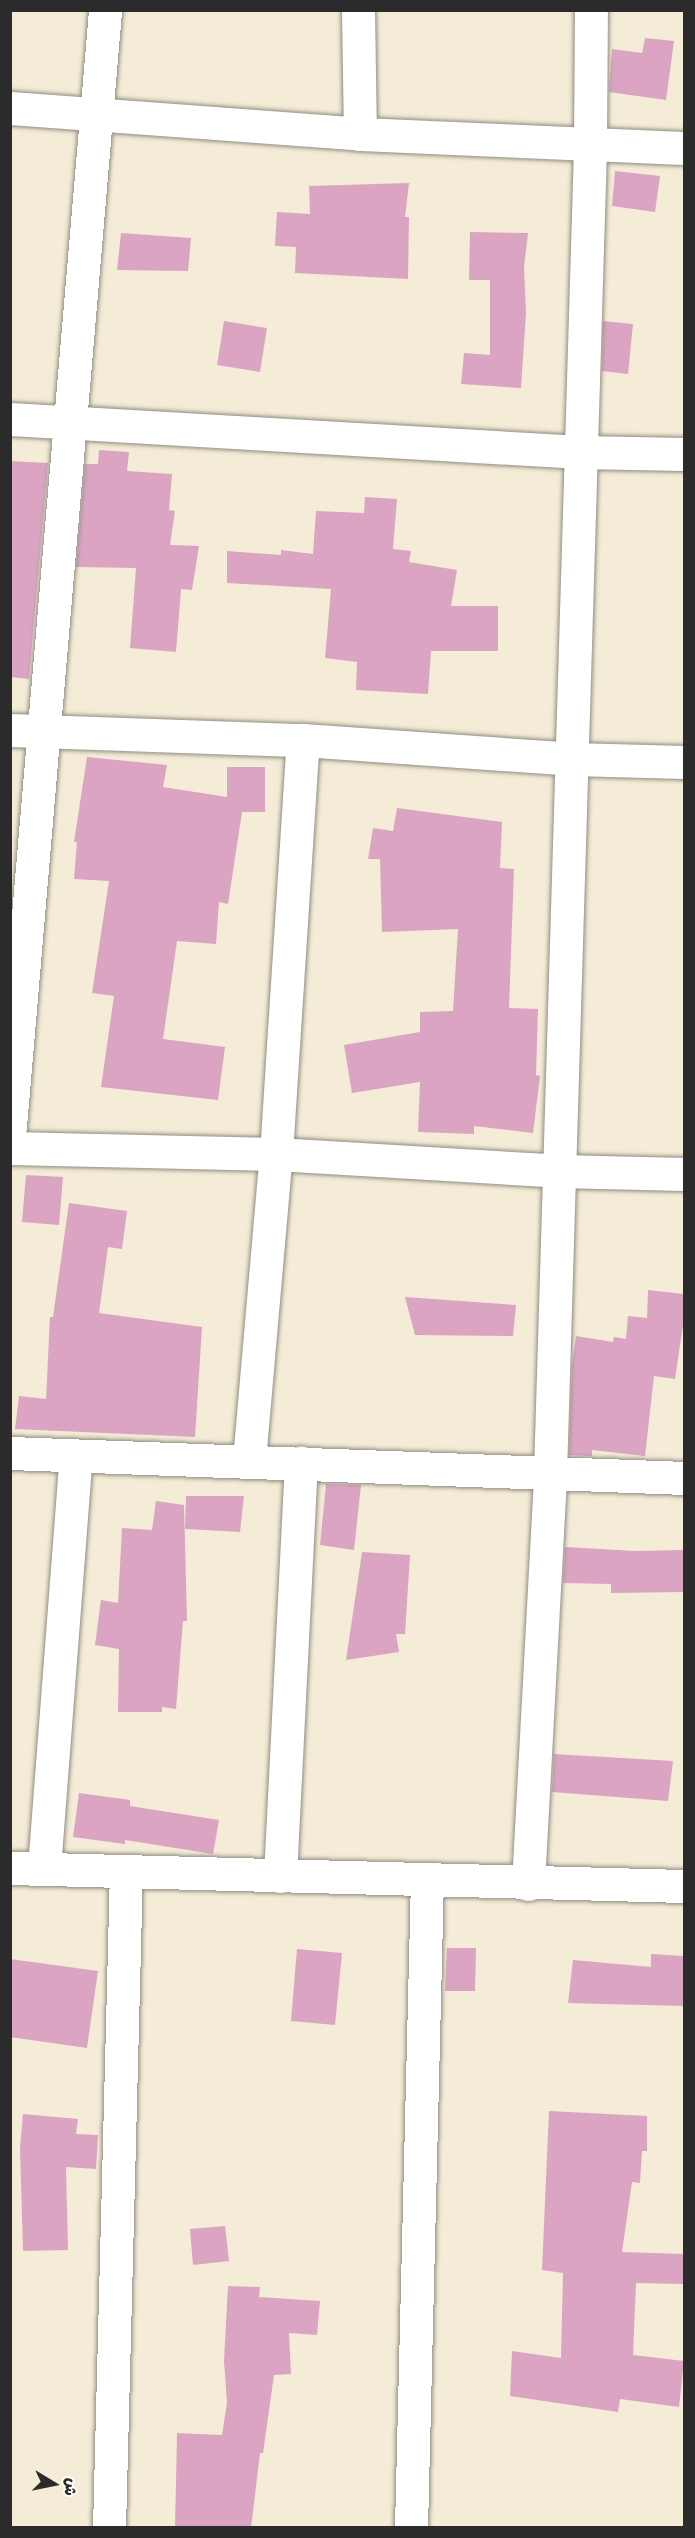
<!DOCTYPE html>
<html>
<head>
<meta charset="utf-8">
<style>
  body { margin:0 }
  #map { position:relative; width:695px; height:2538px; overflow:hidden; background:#f4ecd7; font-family:"Patrick Hand","Playpen Sans Arabic",sans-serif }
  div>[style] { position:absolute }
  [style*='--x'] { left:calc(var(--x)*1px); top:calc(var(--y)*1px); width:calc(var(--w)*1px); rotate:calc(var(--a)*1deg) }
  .building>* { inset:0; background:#dba4c3 }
  .roads { filter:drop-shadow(0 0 2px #908c81) drop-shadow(0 0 2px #908c81) }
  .minor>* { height:33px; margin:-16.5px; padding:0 16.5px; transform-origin:16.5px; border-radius:16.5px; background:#fff }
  span { translate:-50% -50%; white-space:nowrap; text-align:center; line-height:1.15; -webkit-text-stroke:4.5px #fdfcf7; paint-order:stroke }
  .frame { position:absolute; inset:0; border:12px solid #2b2b2b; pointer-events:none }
  .north { position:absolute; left:24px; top:2454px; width:60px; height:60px; -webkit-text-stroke:4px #fdfcf7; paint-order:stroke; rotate:100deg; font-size:16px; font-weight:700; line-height:24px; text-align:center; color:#2b2b2b }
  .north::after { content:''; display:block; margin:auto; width:21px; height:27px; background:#2b2b2b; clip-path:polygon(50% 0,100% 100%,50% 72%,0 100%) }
</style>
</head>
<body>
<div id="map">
  <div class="building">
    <div style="clip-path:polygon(645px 38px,674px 41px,666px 100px,609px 92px,612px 49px,642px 53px)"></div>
    <div style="clip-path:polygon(615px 171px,660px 176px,655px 212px,612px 206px)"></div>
    <div style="clip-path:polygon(409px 183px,405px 217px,409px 217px,408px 279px,295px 273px,296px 247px,275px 246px,277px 212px,310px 214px,309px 186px)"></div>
    <div style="clip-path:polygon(470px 232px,528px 233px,524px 267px,526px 313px,521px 388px,461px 384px,464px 353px,490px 355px,490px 280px,469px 280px)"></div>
    <div style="clip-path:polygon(121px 233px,191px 238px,188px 271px,117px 270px)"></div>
    <div style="clip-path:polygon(224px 321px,267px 328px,260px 372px,217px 365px)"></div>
    <div style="clip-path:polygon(603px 321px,633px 324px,628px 374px,602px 371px)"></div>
    <div style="clip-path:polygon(99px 450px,129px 452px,127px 471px,172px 474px,169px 510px,175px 511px,170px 545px,199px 546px,192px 590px,181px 589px,176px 652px,130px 648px,136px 568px,76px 567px,85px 464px,98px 464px)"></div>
    <div style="clip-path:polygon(10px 461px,48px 463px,29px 679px,10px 677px)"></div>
    <div style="clip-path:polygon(365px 497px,397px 499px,393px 549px,411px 551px,409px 562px,457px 570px,451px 606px,498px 606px,498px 651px,431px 651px,428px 694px,356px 690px,357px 662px,325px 658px,331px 589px,227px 583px,227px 551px,281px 555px,281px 550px,313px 554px,316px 511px,364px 513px)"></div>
    <div style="clip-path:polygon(87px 757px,167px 765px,163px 787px,227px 797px,227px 767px,265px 767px,265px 812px,242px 812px,228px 904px,219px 902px,216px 944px,177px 941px,163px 1039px,225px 1047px,218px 1100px,101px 1087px,114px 996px,92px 993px,109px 881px,74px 879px,77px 842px,74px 842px)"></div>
    <div style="clip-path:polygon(397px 808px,502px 822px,500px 868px,514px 869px,509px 1008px,538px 1009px,536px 1075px,540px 1076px,533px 1133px,474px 1126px,474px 1134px,418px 1132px,420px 1082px,352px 1093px,344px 1045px,420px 1032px,420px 1012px,453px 1011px,458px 929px,382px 932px,380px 859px,368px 859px,373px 828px,393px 831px)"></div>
    <div style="clip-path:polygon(26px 1175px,63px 1177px,59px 1225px,22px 1222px)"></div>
    <div style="clip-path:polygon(69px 1203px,127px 1211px,122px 1249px,108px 1247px,99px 1313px,202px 1327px,195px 1437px,15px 1429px,19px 1396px,46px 1399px,50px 1317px,53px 1317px)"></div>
    <div style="clip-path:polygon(648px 1290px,684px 1294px,684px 1318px,675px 1379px,654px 1376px,645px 1456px,592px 1450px,592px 1456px,569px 1455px,572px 1365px,576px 1336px,613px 1342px,614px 1337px,626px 1339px,628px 1316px,647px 1318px)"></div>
    <div style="clip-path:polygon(405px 1297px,516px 1305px,513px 1336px,415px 1335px)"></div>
    <div style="clip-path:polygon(326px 1484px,361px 1485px,354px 1550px,320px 1545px)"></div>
    <div style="clip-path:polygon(186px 1496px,244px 1496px,240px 1532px,185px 1529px)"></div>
    <div style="clip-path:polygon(156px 1501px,184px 1505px,187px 1621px,183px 1621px,176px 1709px,162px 1707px,162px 1712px,118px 1712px,119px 1649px,95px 1645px,101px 1600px,118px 1603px,122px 1528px,152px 1530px)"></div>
    <div style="clip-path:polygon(565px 1547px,635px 1551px,684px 1550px,684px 1592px,611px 1593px,611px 1584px,563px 1583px)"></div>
    <div style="clip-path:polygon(362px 1552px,410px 1555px,405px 1634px,396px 1634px,399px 1652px,346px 1660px)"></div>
    <div style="clip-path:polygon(554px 1754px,673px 1761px,668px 1801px,552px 1792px)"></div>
    <div style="clip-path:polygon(79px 1793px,130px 1800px,130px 1806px,219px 1820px,213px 1854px,125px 1840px,125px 1844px,73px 1837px)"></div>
    <div style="clip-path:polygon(447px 1948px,476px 1948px,475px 1991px,445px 1991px)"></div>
    <div style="clip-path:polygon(297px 1949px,342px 1953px,335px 2025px,291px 2021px)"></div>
    <div style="clip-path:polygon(651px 1954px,684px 1956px,684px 2006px,568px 2003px,573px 1960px,651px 1967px)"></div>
    <div style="clip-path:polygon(10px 1959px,98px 1971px,87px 2048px,10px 2037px)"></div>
    <div style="clip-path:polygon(549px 2111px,647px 2116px,647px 2151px,642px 2151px,640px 2183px,632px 2182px,622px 2252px,683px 2254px,683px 2284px,636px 2283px,633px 2355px,684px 2361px,679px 2407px,620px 2399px,618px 2412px,510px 2396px,512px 2351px,561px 2358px,563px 2273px,542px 2270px)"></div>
    <div style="clip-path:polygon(23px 2114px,78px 2119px,76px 2134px,98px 2135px,96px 2169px,66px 2167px,68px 2250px,23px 2251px,20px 2148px)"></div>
    <div style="clip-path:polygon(225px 2226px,229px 2261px,193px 2265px,190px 2229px)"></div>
    <div style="clip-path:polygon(228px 2286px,260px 2287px,259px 2297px,320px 2301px,317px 2335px,289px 2333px,291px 2374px,274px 2375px,263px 2453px,260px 2453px,251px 2528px,175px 2528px,177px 2433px,222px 2435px,227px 2403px,224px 2361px)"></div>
  </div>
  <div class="roads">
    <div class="minor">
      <div style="--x:358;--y:10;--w:124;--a:89.1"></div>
      <div style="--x:10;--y:108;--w:351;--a:4.2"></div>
      <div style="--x:360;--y:134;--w:324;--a:2.5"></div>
      <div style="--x:10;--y:419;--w:572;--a:3.31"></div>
      <div style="--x:581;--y:452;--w:103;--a:1.1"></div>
      <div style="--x:10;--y:730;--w:293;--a:2"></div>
      <div style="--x:303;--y:740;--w:270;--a:4"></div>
      <div style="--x:572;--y:759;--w:112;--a:1.5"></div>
      <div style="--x:10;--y:1126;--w:1120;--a:-85.13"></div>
      <div style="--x:10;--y:1148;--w:266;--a:1.3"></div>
      <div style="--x:276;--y:1154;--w:284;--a:3.4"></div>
      <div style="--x:559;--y:1171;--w:125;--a:1.4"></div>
      <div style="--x:10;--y:1453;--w:674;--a:2.12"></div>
      <div style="--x:249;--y:1460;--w:307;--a:-85"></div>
      <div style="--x:276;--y:1154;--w:415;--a:-86.3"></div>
      <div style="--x:10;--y:1868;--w:674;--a:1.53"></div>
      <div style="--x:44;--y:1868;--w:413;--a:-85.6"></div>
      <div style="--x:280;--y:1876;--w:414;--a:-87.1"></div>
      <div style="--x:528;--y:1884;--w:412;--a:-86.9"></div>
      <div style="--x:550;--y:1473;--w:1329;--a:-88.27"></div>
      <div style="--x:590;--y:145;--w:135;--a:-89.6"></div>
      <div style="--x:109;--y:2528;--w:657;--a:-88.52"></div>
      <div style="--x:411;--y:2528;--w:649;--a:-88.59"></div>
    </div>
  </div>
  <div class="frame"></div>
  <div class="north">ش</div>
</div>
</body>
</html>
